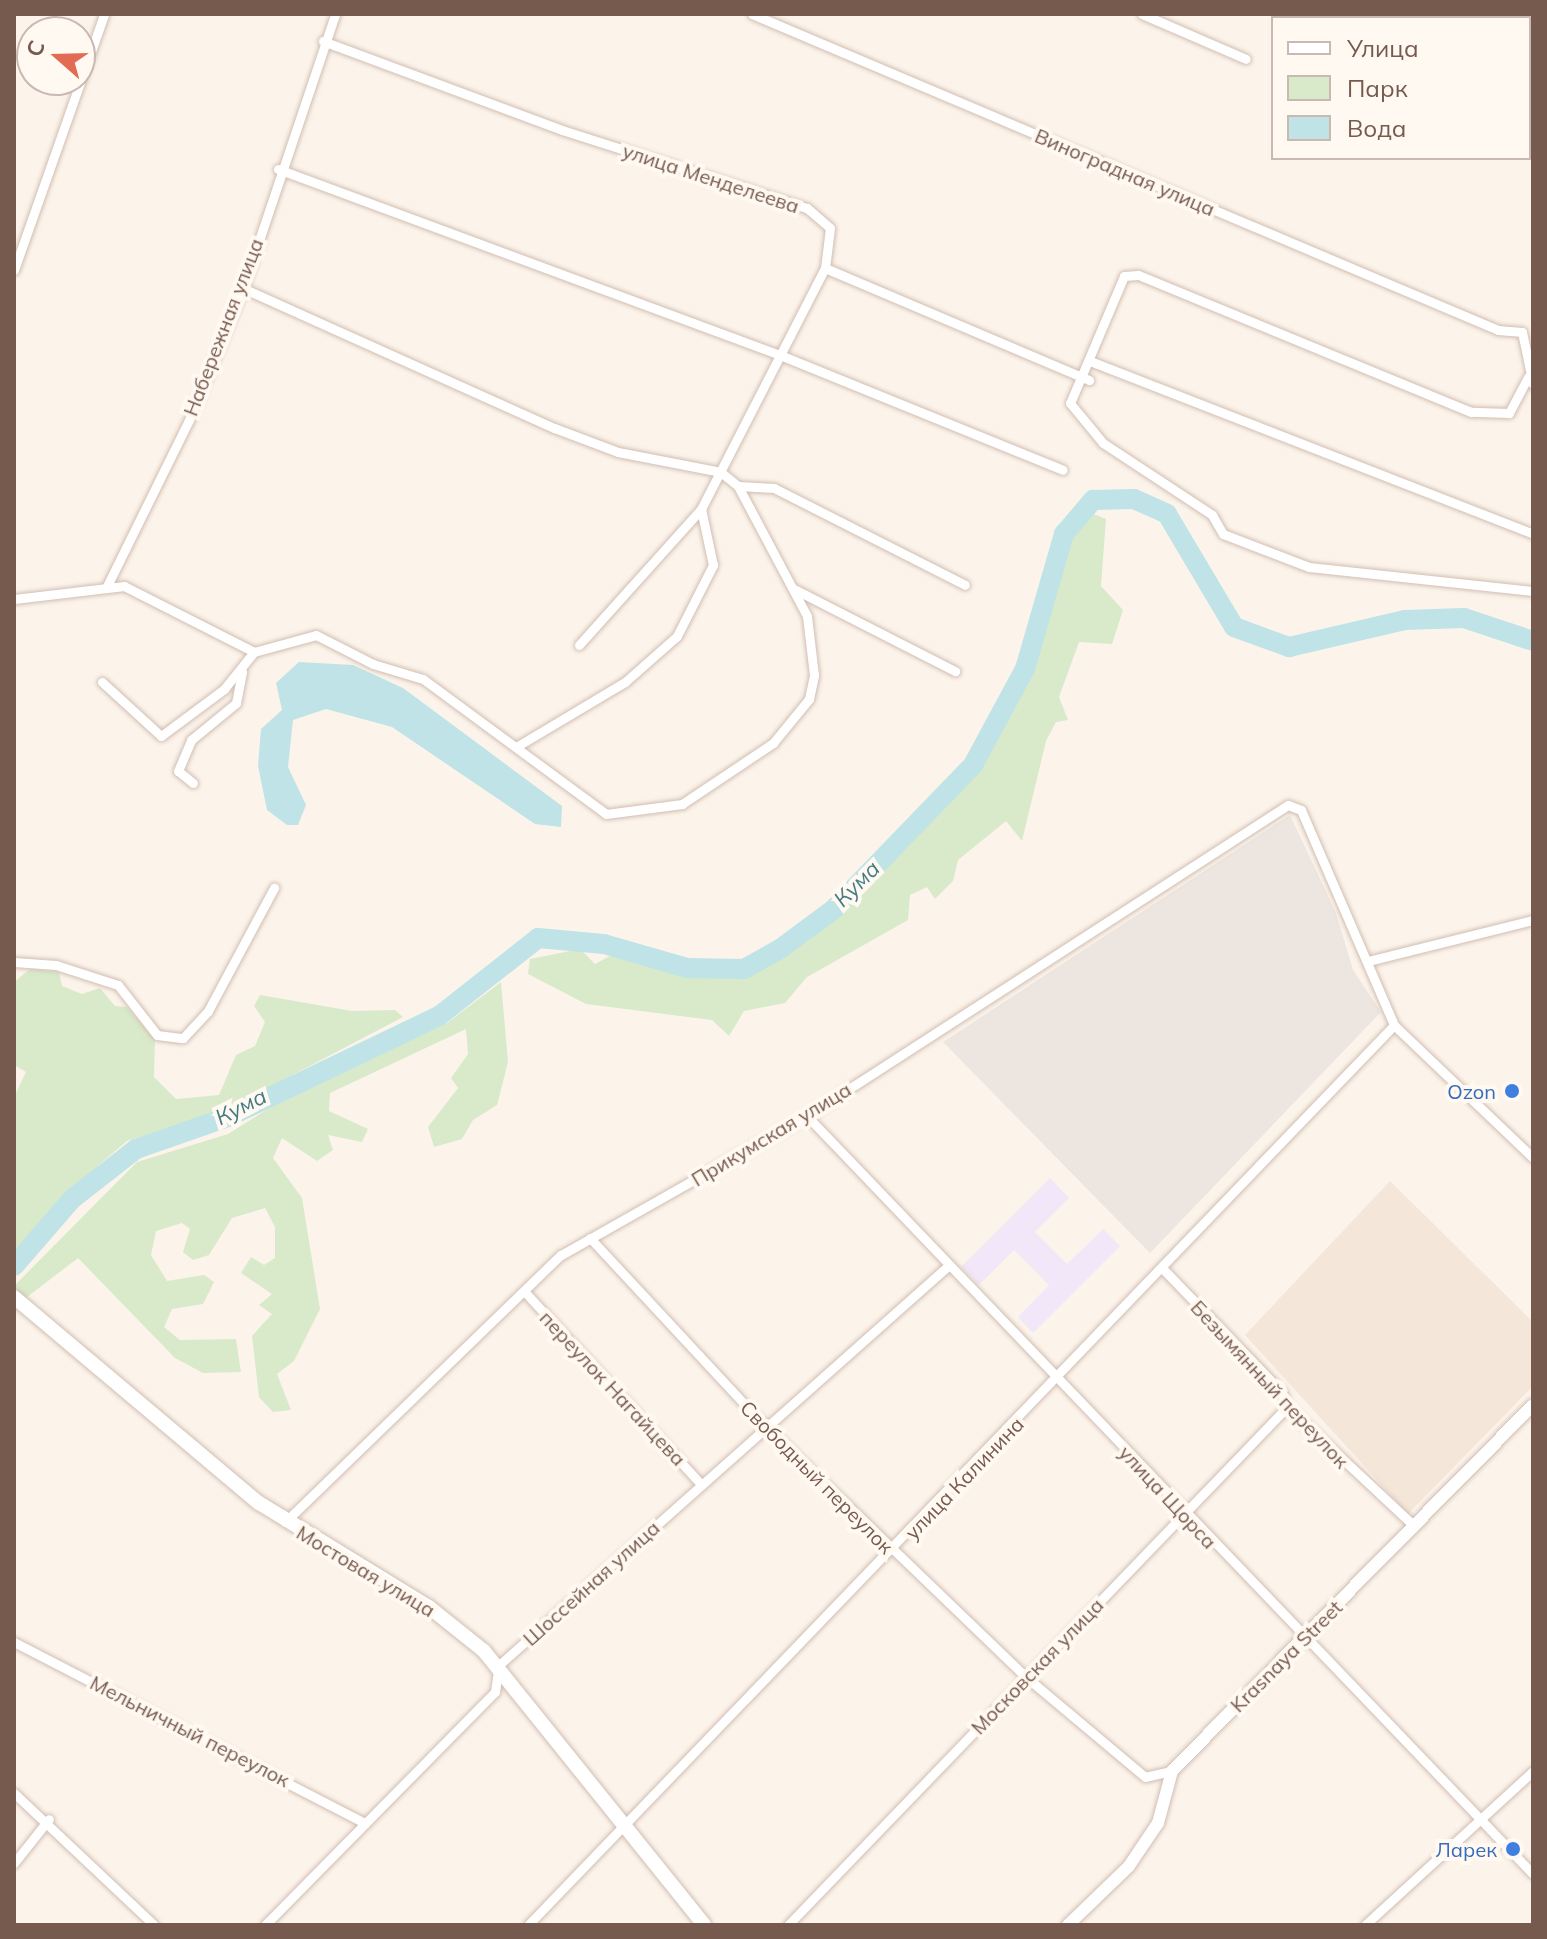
<!DOCTYPE html>
<html>
<head>
<meta charset="utf-8">
<style>
  body { margin:0 }
  #map { position:relative; width:1547px; height:1939px; overflow:hidden; background:#fcf4eb; font-family:Mulish,sans-serif }
  div>[style] { position:absolute }
  [style*='--x'] { left:calc(var(--x)*1px); top:calc(var(--y)*1px); width:calc(var(--w)*1px); rotate:calc(var(--a)*1deg) }
  .residential>* { inset:0; background:#f4e6d9 }
  .industrial>* { inset:0; background:#ece5e0 }
  .education>* { inset:0; background:#f1e7f9 }
  .green>* { inset:0; background:#d8eac9 }
  .water>* { inset:0; background:#bfe3e6 }
  .river>* { height:20px; margin:-10px; padding:0 10px; transform-origin:10px; border-radius:10px; background:#bfe3e6 }
  .roads { filter:drop-shadow(0 0 2px #d1beb2) drop-shadow(0 0 2px #d1beb2) }
  .minor>* { height:9px; margin:-4.5px; padding:0 4.5px; transform-origin:4.5px; border-radius:4.5px; background:#fff }
  .tertiary>* { height:12px; margin:-6px; padding:0 6px; transform-origin:6px; border-radius:6px; background:#fff }
  .secondary>* { height:14px; margin:-7px; padding:0 7px; transform-origin:7px; border-radius:7px; background:#fff }
  .dots>* { width:22px; height:22px; translate:-50% -50%; box-sizing:border-box; border:4px solid #fff9f1; border-radius:50% }
  span { translate:-50% -50%; white-space:nowrap; text-align:center; line-height:1.15; -webkit-text-stroke:8px #fff9f1; paint-order:stroke }
  .street-label { font-size:20px; color:#775a4e }
  .shop-label { font-size:20px; color:#366cbe }
  .right { translate:-100% -50%; text-align:right }
  .water-label { font-size:22px; color:#447c83; font-style:italic }
  .frame { position:absolute; inset:0; border:16px solid #775a4e; pointer-events:none }
  .legend { position:absolute; left:1271px; top:16px; width:260px; height:144px; box-sizing:border-box; background:#fff9f1; border:2px solid #c9b9b0; margin:0; padding:10px 14px; list-style:none; font-size:24px; color:#775a4e }
  .legend li { display:flex; align-items:center; gap:16px; height:40px }
  .legend b { width:40px; border:2px solid #c9b9b0 }
  .north { position:absolute; left:16px; top:16px; width:80px; height:80px; box-sizing:border-box; background:#fff9f1; border:2px solid #c9b9b0; border-radius:50%; rotate:290deg; font-size:22px; font-weight:700; line-height:32px; text-align:center; color:#775a4e }
  .north::after { content:''; display:block; margin:auto; width:28px; height:36px; background:#e26b54; clip-path:polygon(50% 0,100% 100%,50% 72%,0 100%) }
</style>
</head>
<body>
<div id="map">
  <div class="residential">
    <div style="clip-path:polygon(1390px 1181px,1533px 1322px,1533px 1386px,1408px 1514px,1245px 1335px)"></div>
  </div>
  <div class="industrial">
    <div style="clip-path:polygon(1290px 815px,1336px 913px,1353px 970px,1381px 1012px,1150px 1253px,943px 1042px)"></div>
  </div>
  <div class="education">
    <div style="clip-path:polygon(1050px 1178px,1069px 1198px,1035px 1232px,1067px 1264px,1103px 1229px,1120px 1246px,1033px 1333px,1018px 1317px,1049px 1285px,1014px 1250px,979px 1285px,961px 1267px)"></div>
  </div>
  <div class="green">
    <div style="clip-path:polygon(1091px 513px,1106px 519px,1101px 586px,1123px 610px,1112px 644px,1079px 642px,1059px 697px,1068px 720px,1056px 722px,1046px 741px,1022px 841px,1006px 821px,958px 860px,953px 881px,935px 899px,927px 887px,910px 895px,908px 920px,807px 977px,785px 1003px,744px 1011px,729px 1036px,712px 1020px,586px 1004px,528px 974px,530px 959px,580px 949px,595px 964px,610px 956px,687px 976px,745px 977px,838px 914px,979px 767px,1031px 672px,1069px 537px)"></div>
    <div style="clip-path:polygon(30px 969px,59px 972px,62px 986px,82px 994px,100px 988px,115px 1006px,127px 1007px,155px 1040px,154px 1077px,176px 1099px,219px 1095px,236px 1055px,255px 1046px,265px 1022px,254px 1006px,260px 995px,352px 1011px,395px 1010px,403px 1017px,226px 1110px,127px 1141px,66px 1193px,14px 1256px,14px 1097px,26px 1072px,14px 1065px,14px 982px)"></div>
    <div style="clip-path:polygon(501px 982px,508px 1062px,497px 1105px,473px 1120px,462px 1139px,434px 1147px,428px 1127px,458px 1088px,451px 1078px,468px 1054px,466px 1029px,330px 1093px,329px 1111px,368px 1129px,362px 1142px,328px 1135px,333px 1150px,317px 1161px,282px 1138px,273px 1158px,302px 1198px,320px 1309px,294px 1361px,277px 1374px,291px 1410px,273px 1412px,259px 1397px,252px 1336px,272px 1314px,259px 1305px,272px 1294px,241px 1273px,251px 1257px,264px 1265px,275px 1258px,275px 1227px,265px 1208px,232px 1218px,209px 1255px,193px 1260px,183px 1252px,190px 1229px,182px 1223px,156px 1231px,151px 1255px,167px 1281px,204px 1275px,214px 1282px,203px 1304px,172px 1309px,164px 1327px,180px 1340px,236px 1339px,241px 1372px,203px 1373px,175px 1358px,78px 1258px,14px 1307px,14px 1286px,137px 1162px,228px 1134px,290px 1095px,447px 1023px)"></div>
  </div>
  <div class="water">
    <div style="clip-path:polygon(299px 662px,353px 665px,403px 688px,562px 806px,561px 827px,535px 824px,392px 727px,326px 709px,293px 720px,288px 767px,306px 805px,298px 825px,287px 825px,267px 810px,258px 766px,261px 729px,282px 710px,276px 683px)"></div>
  </div>
  <div class="river">
    <div style="--x:1412;--y:14;--w:5;--a:53"></div>
    <div style="--x:1529;--y:119;--w:16;--a:76"></div>
    <div style="--x:14;--y:1266;--w:89;--a:-49.1"></div>
    <div style="--x:72;--y:1199;--w:81;--a:-38"></div>
    <div style="--x:136;--y:1149;--w:97;--a:-19.2"></div>
    <div style="--x:228;--y:1117;--w:234;--a:-25.6"></div>
    <div style="--x:439;--y:1016;--w:126;--a:-38.2"></div>
    <div style="--x:538;--y:938;--w:66;--a:5.2"></div>
    <div style="--x:604;--y:944;--w:86;--a:16.1"></div>
    <div style="--x:687;--y:968;--w:57;--a:1"></div>
    <div style="--x:744;--y:969;--w:41;--a:-29.1"></div>
    <div style="--x:780;--y:949;--w:67;--a:-36.5"></div>
    <div style="--x:834;--y:909;--w:200;--a:-46"></div>
    <div style="--x:973;--y:765;--w:109;--a:-61.6"></div>
    <div style="--x:1025;--y:669;--w:141;--a:-73.9"></div>
    <div style="--x:1064;--y:534;--w:45;--a:-49.5"></div>
    <div style="--x:1093;--y:500;--w:41;--a:-1.4"></div>
    <div style="--x:1134;--y:499;--w:36;--a:24"></div>
    <div style="--x:1167;--y:514;--w:131;--a:59.3"></div>
    <div style="--x:1234;--y:627;--w:59;--a:20"></div>
    <div style="--x:1289;--y:647;--w:119;--a:-13.1"></div>
    <div style="--x:1405;--y:620;--w:59;--a:-1.9"></div>
    <div style="--x:1464;--y:618;--w:73;--a:18.4"></div>
  </div>
  <div class="roads">
    <div class="minor">
      <div style="--x:752;--y:14;--w:810;--a:22.96"></div>
      <div style="--x:1498;--y:330;--w:24;--a:5"></div>
      <div style="--x:1522;--y:332;--w:53;--a:78.1"></div>
      <div style="--x:1142;--y:14;--w:113;--a:23.4"></div>
      <div style="--x:323;--y:41;--w:255;--a:20.4"></div>
      <div style="--x:562;--y:130;--w:257;--a:17.7"></div>
      <div style="--x:807;--y:208;--w:30;--a:41"></div>
      <div style="--x:830;--y:228;--w:40;--a:97.1"></div>
      <div style="--x:825;--y:268;--w:287;--a:23"></div>
      <div style="--x:278;--y:169;--w:535;--a:20.33"></div>
      <div style="--x:780;--y:355;--w:305;--a:22.1"></div>
      <div style="--x:14;--y:270;--w:271;--a:-70.6"></div>
      <div style="--x:1090;--y:361;--w:476;--a:21.3"></div>
      <div style="--x:1528;--y:377;--w:41;--a:117.8"></div>
      <div style="--x:1509;--y:413;--w:38;--a:-178"></div>
      <div style="--x:1471;--y:412;--w:360;--a:-157.6"></div>
      <div style="--x:1138;--y:275;--w:14;--a:176"></div>
      <div style="--x:1124;--y:276;--w:138;--a:113"></div>
      <div style="--x:1070;--y:403;--w:52;--a:50.5"></div>
      <div style="--x:1103;--y:443;--w:131;--a:33.4"></div>
      <div style="--x:1212;--y:515;--w:22;--a:60"></div>
      <div style="--x:1223;--y:534;--w:92;--a:21"></div>
      <div style="--x:1309;--y:567;--w:225;--a:6.1"></div>
      <div style="--x:738;--y:486;--w:36;--a:3"></div>
      <div style="--x:774;--y:488;--w:214;--a:26.9"></div>
      <div style="--x:107;--y:586;--w:185;--a:-63.7"></div>
      <div style="--x:189;--y:420;--w:143;--a:-67.8"></div>
      <div style="--x:243;--y:288;--w:289;--a:-71.4"></div>
      <div style="--x:794;--y:589;--w:181;--a:27"></div>
      <div style="--x:14;--y:599;--w:111;--a:-6.7"></div>
      <div style="--x:124;--y:586;--w:146;--a:26.9"></div>
      <div style="--x:579;--y:645;--w:183;--a:-48.1"></div>
      <div style="--x:701;--y:509;--w:271;--a:-62.8"></div>
      <div style="--x:102;--y:682;--w:80;--a:42.5"></div>
      <div style="--x:161;--y:736;--w:79;--a:-36.7"></div>
      <div style="--x:224;--y:689;--w:48;--a:-51"></div>
      <div style="--x:254;--y:652;--w:64;--a:-15.3"></div>
      <div style="--x:316;--y:635;--w:64;--a:27"></div>
      <div style="--x:373;--y:664;--w:52;--a:16.7"></div>
      <div style="--x:423;--y:679;--w:227;--a:36.4"></div>
      <div style="--x:606;--y:814;--w:77;--a:-7.5"></div>
      <div style="--x:682;--y:804;--w:110;--a:-33.8"></div>
      <div style="--x:773;--y:743;--w:57;--a:-50.7"></div>
      <div style="--x:809;--y:699;--w:25;--a:-78"></div>
      <div style="--x:814;--y:675;--w:59;--a:-96.8"></div>
      <div style="--x:807;--y:616;--w:147;--a:-118"></div>
      <div style="--x:738;--y:486;--w:22;--a:-141"></div>
      <div style="--x:721;--y:472;--w:105;--a:-169"></div>
      <div style="--x:618;--y:452;--w:68;--a:-159.4"></div>
      <div style="--x:554;--y:428;--w:341;--a:-155.8"></div>
      <div style="--x:516;--y:747;--w:127;--a:-30.8"></div>
      <div style="--x:625;--y:682;--w:69;--a:-41.5"></div>
      <div style="--x:677;--y:636;--w:80;--a:-63.1"></div>
      <div style="--x:713;--y:565;--w:57;--a:-102.1"></div>
      <div style="--x:193;--y:783;--w:19;--a:-141"></div>
      <div style="--x:178;--y:771;--w:34;--a:-67"></div>
      <div style="--x:191;--y:740;--w:58;--a:-39.4"></div>
      <div style="--x:236;--y:703;--w:32;--a:-79"></div>
      <div style="--x:1368;--y:961;--w:170;--a:-14"></div>
      <div style="--x:14;--y:962;--w:42;--a:4.1"></div>
      <div style="--x:56;--y:965;--w:65;--a:17.9"></div>
      <div style="--x:118;--y:985;--w:63;--a:52"></div>
      <div style="--x:157;--y:1035;--w:26;--a:7"></div>
      <div style="--x:183;--y:1038;--w:37;--a:-47"></div>
      <div style="--x:208;--y:1011;--w:140;--a:-61.8"></div>
      <div style="--x:807;--y:1116;--w:1050;--a:46.24"></div>
      <div style="--x:590;--y:1238;--w:255;--a:47.1"></div>
      <div style="--x:764;--y:1425;--w:364;--a:43.9"></div>
      <div style="--x:1026;--y:1677;--w:155;--a:40"></div>
      <div style="--x:1145;--y:1777;--w:28;--a:-13"></div>
      <div style="--x:1164;--y:1270;--w:170;--a:46"></div>
      <div style="--x:1282;--y:1392;--w:16;--a:72"></div>
      <div style="--x:1287;--y:1407;--w:174;--a:43.1"></div>
      <div style="--x:524;--y:1291;--w:262;--a:47.5"></div>
      <div style="--x:285;--y:1522;--w:384;--a:-44.1"></div>
      <div style="--x:561;--y:1255;--w:283;--a:-29.5"></div>
      <div style="--x:807;--y:1116;--w:573;--a:-32.89"></div>
      <div style="--x:1288;--y:805;--w:14;--a:21"></div>
      <div style="--x:1301;--y:810;--w:234;--a:66.6"></div>
      <div style="--x:1394;--y:1025;--w:192;--a:43.7"></div>
      <div style="--x:14;--y:1642;--w:395;--a:27.3"></div>
      <div style="--x:14;--y:1793;--w:192;--a:43.3"></div>
      <div style="--x:14;--y:1863;--w:56;--a:-51.5"></div>
      <div style="--x:265;--y:1925;--w:327;--a:-45.4"></div>
      <div style="--x:495;--y:1692;--w:27;--a:-82"></div>
      <div style="--x:499;--y:1665;--w:602;--a:-41.63"></div>
      <div style="--x:528;--y:1925;--w:1249;--a:-46.1"></div>
      <div style="--x:788;--y:1925;--w:719;--a:-46.07"></div>
      <div style="--x:1365;--y:1925;--w:228;--a:-42.5"></div>
    </div>
    <div class="tertiary">
      <div style="--x:1068;--y:1925;--w:85;--a:-44"></div>
      <div style="--x:1129;--y:1866;--w:52;--a:-56"></div>
      <div style="--x:1158;--y:1823;--w:54;--a:-74.9"></div>
      <div style="--x:1172;--y:1771;--w:514;--a:-45.39"></div>
    </div>
    <div class="secondary">
      <div style="--x:14;--y:1297;--w:320;--a:40.1"></div>
      <div style="--x:259;--y:1503;--w:199;--a:31.5"></div>
      <div style="--x:429;--y:1607;--w:70;--a:38.7"></div>
      <div style="--x:484;--y:1651;--w:351;--a:51.2"></div>
    </div>
  </div>
  <div class="dots">
    <div style="left:1512px;top:1091px;background:#3f7fe0"></div>
    <div style="left:1513px;top:1849px;background:#3f7fe0"></div>
  </div>
  <div class="street-label">
    <span style="left:1125px;top:172px;rotate:23deg">Виноградная улица</span>
    <span style="left:711px;top:178px;rotate:18deg">улица Менделеева</span>
    <span style="left:223px;top:327px;rotate:-69deg">Набережная улица</span>
    <span style="left:771px;top:1134px;rotate:-31deg">Прикумская улица</span>
    <span style="left:1270px;top:1384px;rotate:47deg">Безымянный переулок</span>
    <span style="left:613px;top:1388px;rotate:47deg">переулок Нагайцева</span>
    <span style="left:817px;top:1477px;rotate:45deg">Свободный переулок</span>
    <span style="left:964px;top:1478px;rotate:-46deg">улица Калинина</span>
    <span style="left:1168px;top:1497px;rotate:47deg">улица Щорса</span>
    <span style="left:366px;top:1571px;rotate:31deg">Мостовая улица</span>
    <span style="left:591px;top:1583px;rotate:-42deg">Шоссейная улица</span>
    <span style="left:1286px;top:1656px;rotate:-45deg">Krasnaya Street</span>
    <span style="left:1037px;top:1666px;rotate:-46deg">Московская улица</span>
    <span style="left:190px;top:1731px;rotate:27deg">Мельничный переулок</span>
  </div>
  <div class="shop-label">
    <span class="right" style="left:1496px;top:1091px">Ozon</span>
    <span class="right" style="left:1497px;top:1849px">Ларек</span>
  </div>
  <div class="water-label">
    <span style="left:857px;top:884px;rotate:-45deg">Кума</span>
    <span style="left:241px;top:1107px;rotate:-27deg">Кума</span>
  </div>
  <div class="frame"></div>
  <ul class="legend">
  <li><b style="height:10px;background:#fff"></b>Улица</li>
  <li><b style="height:22px;background:#d8eac9"></b>Парк</li>
  <li><b style="height:22px;background:#bfe3e6"></b>Вода</li>
  </ul>
  <div class="north">С</div>
</div>
</body>
</html>
